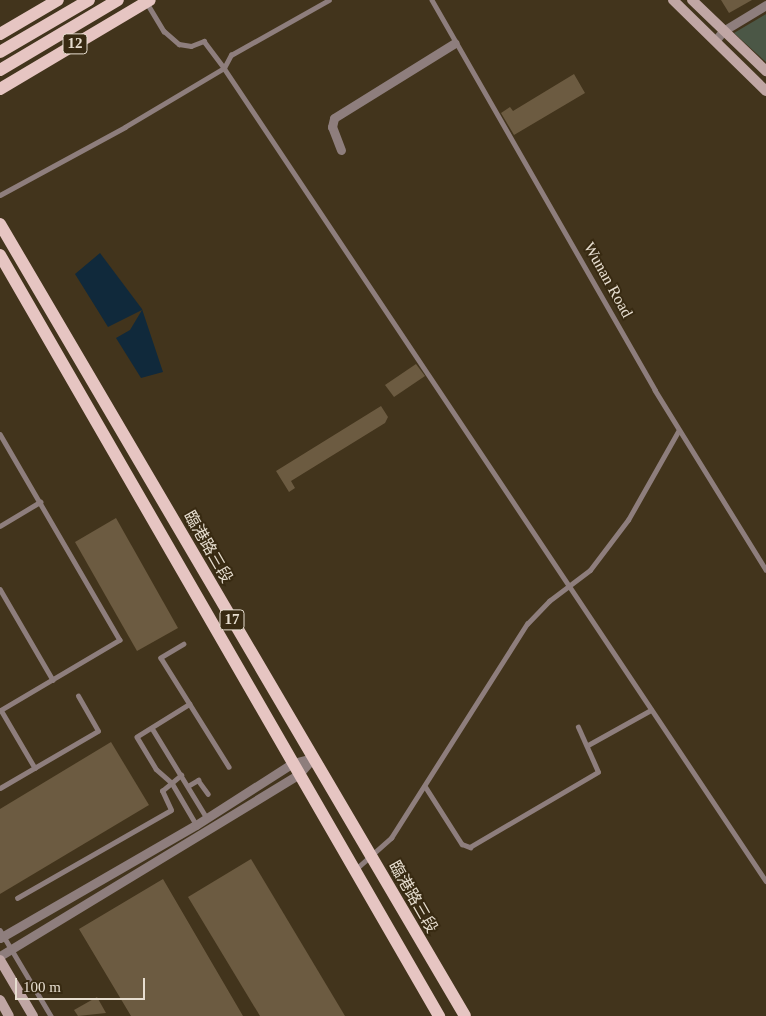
<!DOCTYPE html>
<html>
<head>
<meta charset="utf-8">
<style>
  body { margin:0 }
  #map { position:relative; width:766px; height:1016px; overflow:hidden; background:#42341c; font-family:"Times New Roman","Noto Sans TC",serif }
  div>[style] { position:absolute }
  [style*='--x'] { left:calc(var(--x)*1px); top:calc(var(--y)*1px); width:calc(var(--w)*1px); rotate:calc(var(--a)*1deg) }
  .green>* { inset:0; background:#4b5746 }
  .water>* { inset:0; background:#10293b }
  .building>* { inset:0; background:#6c5b41 }
  .lane>* { height:4.5px; margin:-2.25px; padding:0 2.25px; transform-origin:2.25px; border-radius:2.25px; background:#8e7e7d }
  .street>* { height:9px; margin:-4.5px; padding:0 4.5px; transform-origin:4.5px; border-radius:4.5px; background:#8e7e7d }
  .secondary>* { height:10px; margin:-5px; padding:0 5px; transform-origin:5px; border-radius:5px; background:#c0a6a4 }
  .primary>* { height:12px; margin:-6px; padding:0 6px; transform-origin:6px; border-radius:6px; background:#e6c5c2 }
  span { translate:-50% -50%; white-space:nowrap; text-align:center; line-height:1.15; -webkit-text-stroke:4px #382a12; paint-order:stroke }
  .shield-label span { padding:1px 4px; background:#382a12; border:1px solid; border-radius:4px; -webkit-text-stroke-width:0 }
  .shield-label { font-size:15px; color:#e7ded0; font-weight:700 }
  .street-label { font-size:16px; color:#e7ded0 }
  .scale { position:absolute; left:15px; top:978px; width:130px; height:22px; box-sizing:border-box; border:2px solid #e7ded0; border-top:0; padding-left:6px; font-size:15px; line-height:18px; white-space:nowrap; color:#e7ded0; -webkit-text-stroke:4px #382a12; paint-order:stroke }
</style>
</head>
<body>
<div id="map">
  <div class="green">
    <div style="clip-path:polygon(766px 14px,766px 62px,734px 33px)"></div>
  </div>
  <div class="water">
    <div style="clip-path:polygon(100px 253px,142px 309px,163px 372px,141px 378px,116px 338px,130px 330px,142px 310px,108px 327px,75px 274px)"></div>
  </div>
  <div class="building">
    <div style="clip-path:polygon(721px 0,752px 0,729px 13px)"></div>
    <div style="clip-path:polygon(574px 74px,585px 93px,514px 135px,501px 113px,510px 107px,513px 111px)"></div>
    <div style="clip-path:polygon(416px 364px,425px 376px,394px 397px,385px 385px)"></div>
    <div style="clip-path:polygon(381px 406px,388px 417px,385px 423px,291px 481px,295px 488px,289px 492px,276px 471px)"></div>
    <div style="clip-path:polygon(116px 518px,178px 628px,137px 651px,75px 542px)"></div>
    <div style="clip-path:polygon(111px 742px,149px 805px,0 894px,0 809px)"></div>
    <div style="clip-path:polygon(251px 859px,345px 1016px,260px 1016px,188px 897px)"></div>
    <div style="clip-path:polygon(163px 879px,212px 963px,243px 1016px,131px 1016px,79px 929px)"></div>
    <div style="clip-path:polygon(97px 997px,106px 1013px,78px 1016px,74px 1010px)"></div>
  </div>
  <div class="lane">
    <div style="--x:432;--y:0;--w:449;--a:60.2"></div>
    <div style="--x:655;--y:390;--w:211;--a:58.3"></div>
    <div style="--x:147;--y:3;--w:33;--a:59"></div>
    <div style="--x:164;--y:31;--w:20;--a:41"></div>
    <div style="--x:179;--y:44;--w:12;--a:9"></div>
    <div style="--x:191;--y:46;--w:14;--a:-21"></div>
    <div style="--x:204;--y:41;--w:34;--a:53"></div>
    <div style="--x:224;--y:68;--w:977;--a:56.31"></div>
    <div style="--x:0;--y:195;--w:142;--a:-28.5"></div>
    <div style="--x:125;--y:127;--w:115;--a:-30.8"></div>
    <div style="--x:224;--y:68;--w:15;--a:-62"></div>
    <div style="--x:231;--y:55;--w:112;--a:-29.3"></div>
    <div style="--x:0;--y:434;--w:238;--a:59.8"></div>
    <div style="--x:120;--y:640;--w:139;--a:149.4"></div>
    <div style="--x:0;--y:526;--w:47;--a:-31"></div>
    <div style="--x:0;--y:589;--w:105;--a:59.8"></div>
    <div style="--x:184;--y:644;--w:27;--a:149"></div>
    <div style="--x:161;--y:658;--w:128;--a:58"></div>
    <div style="--x:190;--y:704;--w:62;--a:148.1"></div>
    <div style="--x:137;--y:737;--w:37;--a:59"></div>
    <div style="--x:156;--y:769;--w:21;--a:41"></div>
    <div style="--x:172;--y:783;--w:48;--a:59.7"></div>
    <div style="--x:1;--y:710;--w:67;--a:59.6"></div>
    <div style="--x:152;--y:728;--w:105;--a:58.6"></div>
    <div style="--x:588;--y:745;--w:72;--a:-29.1"></div>
    <div style="--x:188;--y:786;--w:12;--a:-31"></div>
    <div style="--x:198;--y:780;--w:17;--a:54"></div>
    <div style="--x:425;--y:786;--w:69;--a:57.5"></div>
    <div style="--x:462;--y:844;--w:9;--a:21"></div>
    <div style="--x:470;--y:847;--w:148;--a:-30.4"></div>
    <div style="--x:598;--y:772;--w:49;--a:-114"></div>
    <div style="--x:0;--y:788;--w:113;--a:-30.2"></div>
    <div style="--x:98;--y:731;--w:40;--a:-119.7"></div>
    <div style="--x:356;--y:869;--w:47;--a:-41.5"></div>
    <div style="--x:391;--y:838;--w:254;--a:-57.6"></div>
    <div style="--x:527;--y:624;--w:32;--a:-46"></div>
    <div style="--x:549;--y:601;--w:51;--a:-37.1"></div>
    <div style="--x:590;--y:570;--w:63;--a:-52.8"></div>
    <div style="--x:628;--y:520;--w:103;--a:-60.5"></div>
    <div style="--x:17;--y:898;--w:177;--a:-29.7"></div>
    <div style="--x:171;--y:810;--w:21;--a:-115"></div>
    <div style="--x:162;--y:791;--w:25;--a:-40"></div>
    <div style="--x:0;--y:930;--w:100;--a:59.3"></div>
  </div>
  <div class="street">
    <div style="--x:715;--y:41;--w:13;--a:-51"></div>
    <div style="--x:723;--y:31;--w:50;--a:-31.2"></div>
    <div style="--x:341;--y:150;--w:25;--a:-111"></div>
    <div style="--x:332;--y:127;--w:9;--a:-77"></div>
    <div style="--x:334;--y:118;--w:142;--a:-31.8"></div>
    <div style="--x:0;--y:938;--w:226;--a:-30"></div>
    <div style="--x:196;--y:825;--w:115;--a:-32.6"></div>
    <div style="--x:293;--y:763;--w:21;--a:-14"></div>
    <div style="--x:0;--y:956;--w:350;--a:-31.3"></div>
    <div style="--x:299;--y:774;--w:21;--a:-49"></div>
  </div>
  <div class="secondary">
    <div style="--x:673;--y:0;--w:130;--a:44.4"></div>
    <div style="--x:692;--y:0;--w:103;--a:43.8"></div>
    <div style="--x:0;--y:960;--w:65;--a:59.5"></div>
    <div style="--x:0;--y:1000;--w:18;--a:61"></div>
  </div>
  <div class="primary">
    <div style="--x:0;--y:34;--w:67;--a:-30.4"></div>
    <div style="--x:0;--y:52;--w:103;--a:-30.3"></div>
    <div style="--x:0;--y:70;--w:137;--a:-30.7"></div>
    <div style="--x:0;--y:89;--w:174;--a:-30.7"></div>
    <div style="--x:0;--y:224;--w:918;--a:59.58"></div>
    <div style="--x:0;--y:255;--w:879;--a:60.02"></div>
  </div>
  <div class="shield-label">
    <span style="left:75px;top:44px">12</span>
    <span style="left:232px;top:620px">17</span>
  </div>
  <div class="street-label">
    <span style="left:608px;top:280px;rotate:61deg">Wunan Road</span>
    <span style="left:208px;top:547px;rotate:60deg">臨港路三段</span>
    <span style="left:413px;top:897px;rotate:60deg">臨港路三段</span>
  </div>
  <div class="scale">100 m</div>
</div>
</body>
</html>
